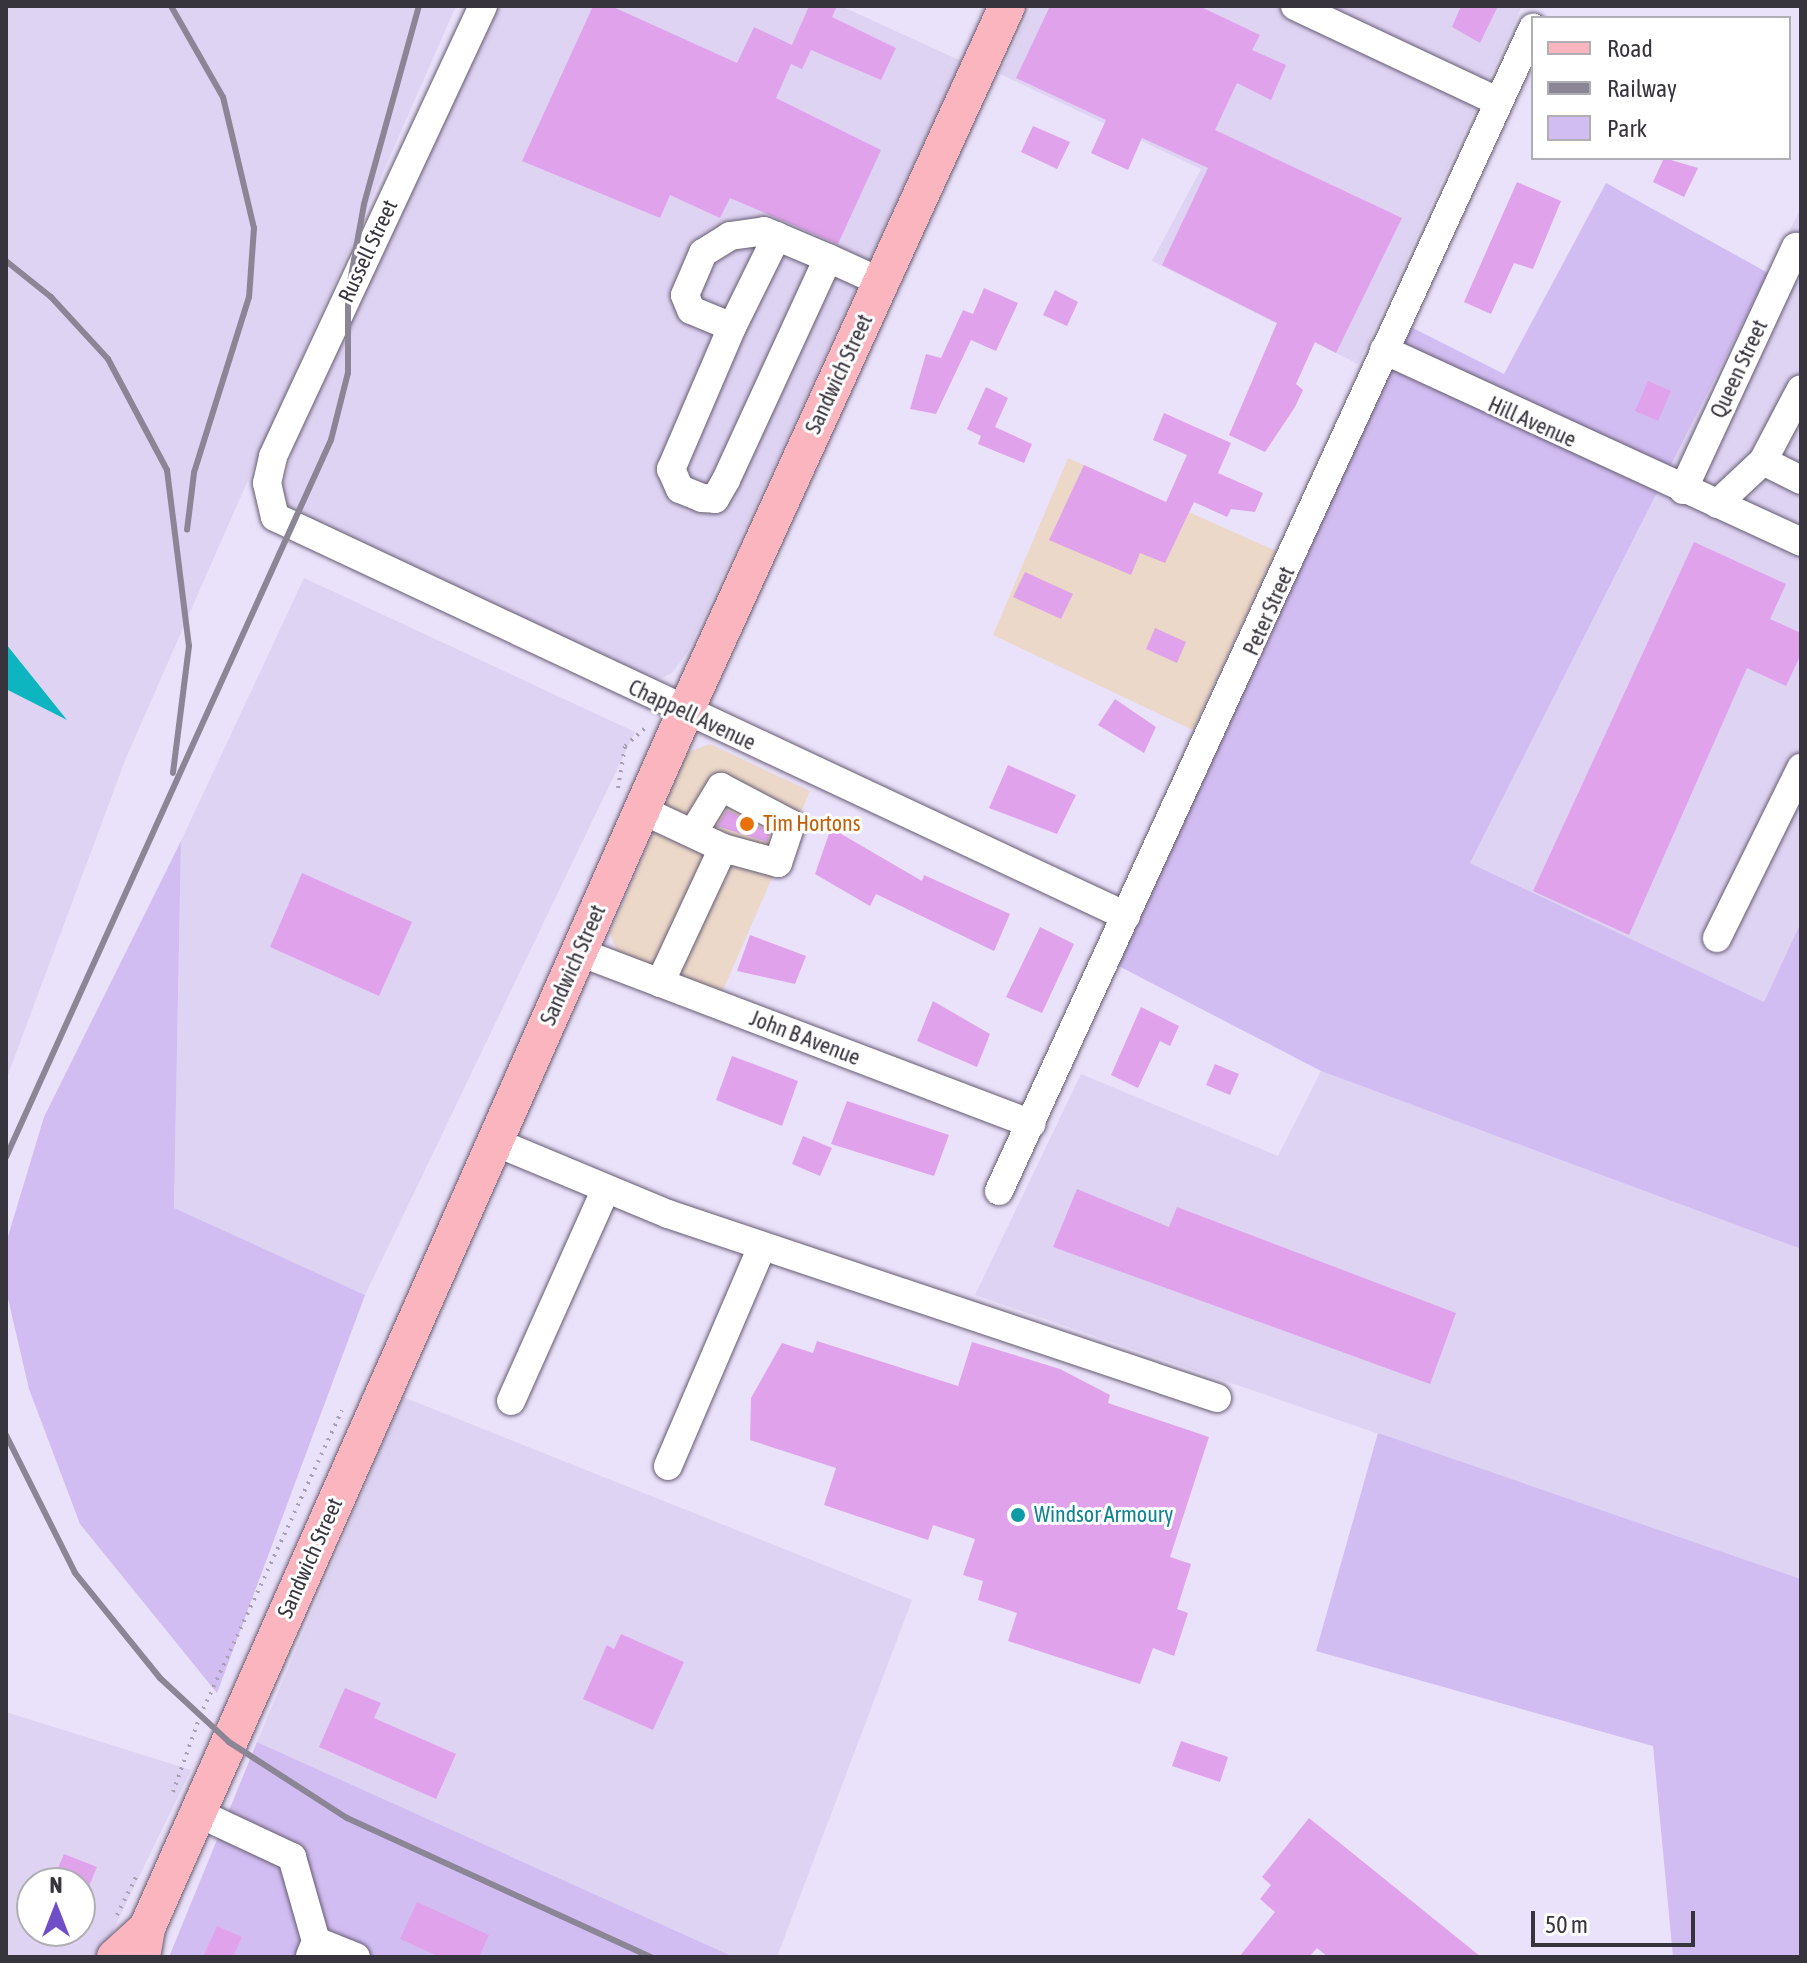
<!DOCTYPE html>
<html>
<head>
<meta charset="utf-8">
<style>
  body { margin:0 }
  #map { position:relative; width:1807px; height:1963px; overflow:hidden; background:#eae1fa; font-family:"Asap Condensed",sans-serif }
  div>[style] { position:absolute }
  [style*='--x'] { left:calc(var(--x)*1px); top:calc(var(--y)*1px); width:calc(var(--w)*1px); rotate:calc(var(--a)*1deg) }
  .commercial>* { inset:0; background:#ecd8c9 }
  .built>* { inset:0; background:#dfd3f3 }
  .green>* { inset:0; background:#d2bdf2 }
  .water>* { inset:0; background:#0cb5c0 }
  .building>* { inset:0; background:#e0a3eb }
  .path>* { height:4px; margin-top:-2px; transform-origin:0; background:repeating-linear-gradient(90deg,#a8a1b4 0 2px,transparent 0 8px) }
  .roads { filter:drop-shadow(0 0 2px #645c71) drop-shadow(0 0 2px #645c71) }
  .minor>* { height:28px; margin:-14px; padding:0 14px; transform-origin:14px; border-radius:14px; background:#fff }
  .major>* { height:36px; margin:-18px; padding:0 18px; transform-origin:18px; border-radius:18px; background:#fbb5bf }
  .rail>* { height:6px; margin:-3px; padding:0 3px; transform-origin:3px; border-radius:3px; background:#8c8596 }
  .dots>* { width:22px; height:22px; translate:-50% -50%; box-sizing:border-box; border:4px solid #fff; border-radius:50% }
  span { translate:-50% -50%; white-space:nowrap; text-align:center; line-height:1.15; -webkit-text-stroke:6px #fff; paint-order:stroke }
  .street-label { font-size:22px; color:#38343e }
  .food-label { font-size:22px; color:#c56008 }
  .left { translate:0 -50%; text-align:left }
  .culture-label { font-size:22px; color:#0d838f }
  .frame { position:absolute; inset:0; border:8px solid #38343e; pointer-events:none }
  .legend { position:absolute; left:1531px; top:16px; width:260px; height:144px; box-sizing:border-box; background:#fff; border:2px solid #afaeb2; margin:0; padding:10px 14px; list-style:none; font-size:24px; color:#38343e }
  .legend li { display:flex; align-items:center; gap:16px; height:40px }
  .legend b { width:40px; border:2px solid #afaeb2 }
  .north { position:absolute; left:16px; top:1867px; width:80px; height:80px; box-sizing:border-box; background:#fff; border:2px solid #afaeb2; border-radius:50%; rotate:0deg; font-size:22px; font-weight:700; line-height:32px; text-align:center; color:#38343e }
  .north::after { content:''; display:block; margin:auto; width:28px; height:36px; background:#704ec7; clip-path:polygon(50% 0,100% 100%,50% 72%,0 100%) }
  .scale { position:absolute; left:1531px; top:1911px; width:164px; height:36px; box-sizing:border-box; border:4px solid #38343e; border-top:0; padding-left:10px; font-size:24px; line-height:28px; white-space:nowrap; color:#38343e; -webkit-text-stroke:6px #fff; paint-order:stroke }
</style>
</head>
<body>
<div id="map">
  <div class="commercial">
    <div style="clip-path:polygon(1068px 458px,1276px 551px,1193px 730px,993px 635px)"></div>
    <div style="clip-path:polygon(710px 744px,810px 791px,720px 997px,619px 956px,610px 933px,688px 752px)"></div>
  </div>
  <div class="built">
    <div style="clip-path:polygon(6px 6px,456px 6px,126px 758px,6px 1080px,6px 689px,65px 718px,6px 644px)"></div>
    <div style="clip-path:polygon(496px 6px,841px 6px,961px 61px,687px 653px,672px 673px,651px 683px,277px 509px,298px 432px)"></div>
    <div style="clip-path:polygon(1032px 6px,1522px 6px,1358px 364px,1152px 261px,1201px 169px,1000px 74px)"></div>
    <div style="clip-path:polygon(1801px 208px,1801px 922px,1765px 1003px,1470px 863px)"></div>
    <div style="clip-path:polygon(304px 578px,635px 732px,365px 1295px,174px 1209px,181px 841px)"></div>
    <div style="clip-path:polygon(1321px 1071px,1801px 1249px,1801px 1579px,975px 1295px,1081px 1074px,1278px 1156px)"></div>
    <div style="clip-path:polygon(403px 1397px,912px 1600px,777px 1957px,734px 1957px,257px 1742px)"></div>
    <div style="clip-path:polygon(evenodd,6px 1712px,191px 1770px,100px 1957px,6px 1957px,6px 1712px,32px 1883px,80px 1883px,80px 1931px,32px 1931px,32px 1883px)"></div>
  </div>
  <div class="green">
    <div style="clip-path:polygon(1606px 183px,1768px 273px,1470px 863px,1764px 1002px,1801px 922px,1801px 1249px,1321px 1071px,1109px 961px,1403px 323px,1504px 374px)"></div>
    <div style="clip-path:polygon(181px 841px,174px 1208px,365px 1295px,217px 1693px,80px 1524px,29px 1389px,6px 1290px,6px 1243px,44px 1117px)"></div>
    <div style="clip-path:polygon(1378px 1433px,1801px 1579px,1801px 1957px,1673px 1957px,1653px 1746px,1316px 1651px)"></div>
    <div style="clip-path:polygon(257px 1742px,734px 1957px,169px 1957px)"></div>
  </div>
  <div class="water">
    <div style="clip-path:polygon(6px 644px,67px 720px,6px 689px)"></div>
  </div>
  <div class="building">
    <div style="clip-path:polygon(593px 6px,611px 6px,737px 63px,754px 27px,792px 45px,809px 6px,837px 6px,832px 17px,896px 48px,881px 80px,811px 50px,802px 69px,791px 64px,776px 98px,881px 150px,838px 244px,730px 198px,720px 218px,670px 195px,660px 218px,522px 161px)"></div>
    <div style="clip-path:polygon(1050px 6px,1199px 6px,1260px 35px,1252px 50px,1286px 65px,1271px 100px,1237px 83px,1215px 130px,1402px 218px,1336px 353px,1315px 342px,1296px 384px,1303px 390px,1295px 407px,1265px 452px,1229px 435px,1277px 323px,1162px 265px,1208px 168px,1142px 138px,1128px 170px,1091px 153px,1106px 120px,1016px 78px)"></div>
    <div style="clip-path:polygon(1461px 6px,1498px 6px,1480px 43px,1452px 27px)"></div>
    <div style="clip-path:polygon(1033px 126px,1070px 142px,1057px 169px,1021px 152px)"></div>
    <div style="clip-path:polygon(1664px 158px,1698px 168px,1684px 197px,1653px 182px)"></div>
    <div style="clip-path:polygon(1517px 182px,1561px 201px,1533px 269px,1514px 263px,1491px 314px,1464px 302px)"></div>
    <div style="clip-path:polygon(984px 288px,1018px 303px,996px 351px,971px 340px,936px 414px,910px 409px,926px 354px,941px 358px,963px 310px,973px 314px)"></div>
    <div style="clip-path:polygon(1055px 290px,1078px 302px,1067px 326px,1043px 315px)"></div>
    <div style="clip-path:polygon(1648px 381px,1671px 391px,1658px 421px,1635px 411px)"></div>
    <div style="clip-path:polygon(986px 387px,1008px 398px,995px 427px,1032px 444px,1024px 463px,978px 444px,981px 436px,967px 429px)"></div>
    <div style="clip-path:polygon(1164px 413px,1231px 443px,1218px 473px,1263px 493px,1255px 512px,1231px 509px,1227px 517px,1194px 502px,1165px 563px,1140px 553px,1131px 575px,1049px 540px,1084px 465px,1166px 502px,1187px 455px,1153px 440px)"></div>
    <div style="clip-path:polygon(1694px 542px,1786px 584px,1770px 619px,1801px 633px,1801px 654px,1786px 686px,1747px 668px,1629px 935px,1533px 891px)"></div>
    <div style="clip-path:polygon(1025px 572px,1073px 594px,1061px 619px,1013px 597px)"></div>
    <div style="clip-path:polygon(1155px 628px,1186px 642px,1177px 663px,1146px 649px)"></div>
    <div style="clip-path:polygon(1115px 699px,1156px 727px,1144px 753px,1098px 725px)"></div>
    <div style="clip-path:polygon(1008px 765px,1076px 795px,1057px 834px,989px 808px)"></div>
    <div style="clip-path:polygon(727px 810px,770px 832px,767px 842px,717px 826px)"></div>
    <div style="clip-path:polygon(831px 828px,922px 881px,924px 875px,1010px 914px,994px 951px,876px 894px,870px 906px,815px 874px)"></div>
    <div style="clip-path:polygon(302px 873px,412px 922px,379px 996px,270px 947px)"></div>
    <div style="clip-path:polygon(1040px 927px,1074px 944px,1042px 1013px,1006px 997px)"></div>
    <div style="clip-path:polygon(750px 935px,806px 956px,795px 984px,737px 971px)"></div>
    <div style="clip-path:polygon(933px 1001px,990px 1034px,977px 1067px,917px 1041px)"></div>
    <div style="clip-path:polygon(1141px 1007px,1179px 1026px,1170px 1046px,1160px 1041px,1138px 1088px,1111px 1075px)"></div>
    <div style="clip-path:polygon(732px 1056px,798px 1081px,782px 1126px,716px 1100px)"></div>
    <div style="clip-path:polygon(1215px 1064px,1239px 1074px,1230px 1095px,1206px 1085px)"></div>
    <div style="clip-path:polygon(847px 1101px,949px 1135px,934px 1176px,831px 1144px)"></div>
    <div style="clip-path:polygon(803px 1136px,832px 1148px,820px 1176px,792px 1164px)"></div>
    <div style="clip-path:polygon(1077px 1189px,1169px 1227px,1177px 1207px,1456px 1313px,1430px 1384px,1053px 1247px)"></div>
    <div style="clip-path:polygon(817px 1341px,958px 1386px,972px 1342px,1060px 1369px,1110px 1395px,1108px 1403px,1209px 1437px,1170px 1557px,1191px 1564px,1177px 1609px,1188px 1613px,1174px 1656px,1153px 1648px,1140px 1684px,1008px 1641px,1017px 1613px,978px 1600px,983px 1581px,963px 1575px,975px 1539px,933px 1525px,928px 1540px,824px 1505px,836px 1468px,750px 1440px,751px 1398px,782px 1343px,813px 1353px)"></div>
    <div style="clip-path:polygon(621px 1634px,684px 1662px,653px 1730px,583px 1699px,607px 1645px,614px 1649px)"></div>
    <div style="clip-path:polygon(345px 1688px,381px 1703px,374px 1718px,456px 1754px,436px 1799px,319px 1747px)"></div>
    <div style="clip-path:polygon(1181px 1741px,1228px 1757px,1220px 1782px,1172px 1766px)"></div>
    <div style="clip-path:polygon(1309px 1818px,1481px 1957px,1328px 1957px,1317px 1948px,1309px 1957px,1239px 1957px,1275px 1912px,1260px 1899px,1271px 1885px,1262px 1877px)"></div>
    <div style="clip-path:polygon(64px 1854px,97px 1867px,88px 1888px,55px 1875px)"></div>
    <div style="clip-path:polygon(417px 1902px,489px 1935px,479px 1957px,440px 1957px,400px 1939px)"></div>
    <div style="clip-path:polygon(217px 1926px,242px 1937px,233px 1957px,203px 1957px)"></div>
  </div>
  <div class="path">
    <div style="--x:618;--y:788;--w:43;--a:-80.5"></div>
    <div style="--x:625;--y:746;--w:27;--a:-42"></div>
    <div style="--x:173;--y:1792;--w:81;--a:-70.4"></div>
    <div style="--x:200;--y:1716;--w:337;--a:-65.1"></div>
    <div style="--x:117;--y:1915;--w:42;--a:-63.4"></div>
  </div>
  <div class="roads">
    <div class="minor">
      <div style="--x:483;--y:6;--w:497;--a:115"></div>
      <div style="--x:273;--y:457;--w:27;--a:103"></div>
      <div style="--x:267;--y:483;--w:35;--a:77"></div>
      <div style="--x:275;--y:517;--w:940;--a:25.12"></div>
      <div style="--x:1295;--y:6;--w:225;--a:25.2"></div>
      <div style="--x:777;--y:236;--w:102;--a:116.3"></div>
      <div style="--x:732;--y:327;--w:44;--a:-157.5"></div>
      <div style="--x:691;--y:310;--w:16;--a:-112"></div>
      <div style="--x:685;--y:295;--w:46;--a:-66.8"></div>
      <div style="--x:703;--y:253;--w:32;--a:-32"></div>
      <div style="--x:730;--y:236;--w:34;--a:-8"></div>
      <div style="--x:764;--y:231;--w:69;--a:22.9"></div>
      <div style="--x:828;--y:258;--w:58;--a:24.4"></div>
      <div style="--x:732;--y:327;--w:155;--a:113.2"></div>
      <div style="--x:671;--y:469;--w:22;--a:66"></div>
      <div style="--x:680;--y:489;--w:24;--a:22"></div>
      <div style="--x:702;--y:498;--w:13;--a:4"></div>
      <div style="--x:715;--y:499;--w:22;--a:-60"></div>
      <div style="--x:726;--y:480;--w:244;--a:-65.3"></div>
      <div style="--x:1384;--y:350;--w:459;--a:24.7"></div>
      <div style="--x:1763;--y:461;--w:42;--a:26.6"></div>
      <div style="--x:1683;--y:490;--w:268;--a:-65.1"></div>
      <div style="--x:1717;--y:504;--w:63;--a:-43.1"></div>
      <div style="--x:1763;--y:461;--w:81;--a:-62.2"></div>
      <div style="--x:642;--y:810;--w:89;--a:25.1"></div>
      <div style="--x:723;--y:848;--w:149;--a:115"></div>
      <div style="--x:693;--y:833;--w:54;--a:-58.7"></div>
      <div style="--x:721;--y:787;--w:79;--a:27.9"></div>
      <div style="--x:791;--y:824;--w:41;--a:108.4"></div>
      <div style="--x:778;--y:863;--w:57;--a:-164.7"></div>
      <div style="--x:1717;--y:938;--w:190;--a:-63.7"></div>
      <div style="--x:579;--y:952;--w:484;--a:20.8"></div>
      <div style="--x:495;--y:1142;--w:187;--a:22.6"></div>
      <div style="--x:668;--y:1214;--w:579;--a:18.53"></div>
      <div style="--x:999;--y:1191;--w:1280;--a:-65.34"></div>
      <div style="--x:511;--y:1401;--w:232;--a:-65.9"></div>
      <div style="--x:668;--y:1466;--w:238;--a:-66.8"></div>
      <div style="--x:198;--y:1813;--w:104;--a:25.1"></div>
      <div style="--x:292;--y:1857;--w:87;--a:74.1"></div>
      <div style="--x:310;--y:1956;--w:16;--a:-68"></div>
      <div style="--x:316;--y:1941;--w:43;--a:21.8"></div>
    </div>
    <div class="major">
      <div style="--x:115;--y:1957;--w:43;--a:-42.2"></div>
      <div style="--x:142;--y:1957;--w:29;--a:-80"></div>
      <div style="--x:147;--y:1928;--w:1330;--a:-66.13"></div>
      <div style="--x:685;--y:712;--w:776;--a:-65.48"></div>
    </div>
  </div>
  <div class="rail">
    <div style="--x:171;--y:6;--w:105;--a:60.3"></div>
    <div style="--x:223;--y:97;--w:135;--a:76.7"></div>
    <div style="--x:254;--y:228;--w:69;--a:94.1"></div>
    <div style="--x:249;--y:297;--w:184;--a:107.4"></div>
    <div style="--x:194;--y:473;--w:57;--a:97"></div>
    <div style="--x:6;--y:261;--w:58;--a:38.7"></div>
    <div style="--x:51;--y:297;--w:84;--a:47.4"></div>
    <div style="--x:108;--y:359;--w:126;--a:62"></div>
    <div style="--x:167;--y:470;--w:177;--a:82.9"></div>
    <div style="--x:189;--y:646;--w:128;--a:97.2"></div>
    <div style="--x:6;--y:1157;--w:787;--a:-65.62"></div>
    <div style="--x:331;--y:440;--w:69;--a:-75.8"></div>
    <div style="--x:348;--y:373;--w:80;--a:-90"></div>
    <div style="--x:348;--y:293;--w:90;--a:-79.8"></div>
    <div style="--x:364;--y:204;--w:205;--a:-74.5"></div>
    <div style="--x:6;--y:1435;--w:154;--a:63.4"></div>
    <div style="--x:75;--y:1573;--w:135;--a:51"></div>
    <div style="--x:160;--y:1678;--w:94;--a:42.8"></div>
    <div style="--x:229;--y:1742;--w:140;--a:32.8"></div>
    <div style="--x:347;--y:1818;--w:334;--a:24.6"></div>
  </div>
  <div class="dots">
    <div style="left:747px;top:824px;background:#e8710a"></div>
    <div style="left:1018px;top:1515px;background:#0f9aa8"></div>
  </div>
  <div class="street-label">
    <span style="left:368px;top:251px;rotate:-65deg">Russell Street</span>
    <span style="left:1739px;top:369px;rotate:-65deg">Queen Street</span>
    <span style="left:839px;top:374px;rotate:-65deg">Sandwich Street</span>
    <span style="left:1532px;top:422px;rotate:24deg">Hill Avenue</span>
    <span style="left:1269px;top:611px;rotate:-66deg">Peter Street</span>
    <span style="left:692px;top:715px;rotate:25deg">Chappell Avenue</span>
    <span style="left:573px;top:965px;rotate:-66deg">Sandwich Street</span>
    <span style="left:805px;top:1038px;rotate:21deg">John B Avenue</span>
    <span style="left:310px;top:1558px;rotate:-66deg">Sandwich Street</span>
  </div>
  <div class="food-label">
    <span class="left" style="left:763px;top:824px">Tim Hortons</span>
  </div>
  <div class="culture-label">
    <span class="left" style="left:1034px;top:1515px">Windsor Armoury</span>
  </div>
  <div class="frame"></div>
  <ul class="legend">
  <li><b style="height:10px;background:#fbb5bf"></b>Road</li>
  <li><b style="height:10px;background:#8c8596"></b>Railway</li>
  <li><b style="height:22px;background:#d2bdf2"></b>Park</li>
  </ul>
  <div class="north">N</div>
  <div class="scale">50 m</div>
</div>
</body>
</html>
